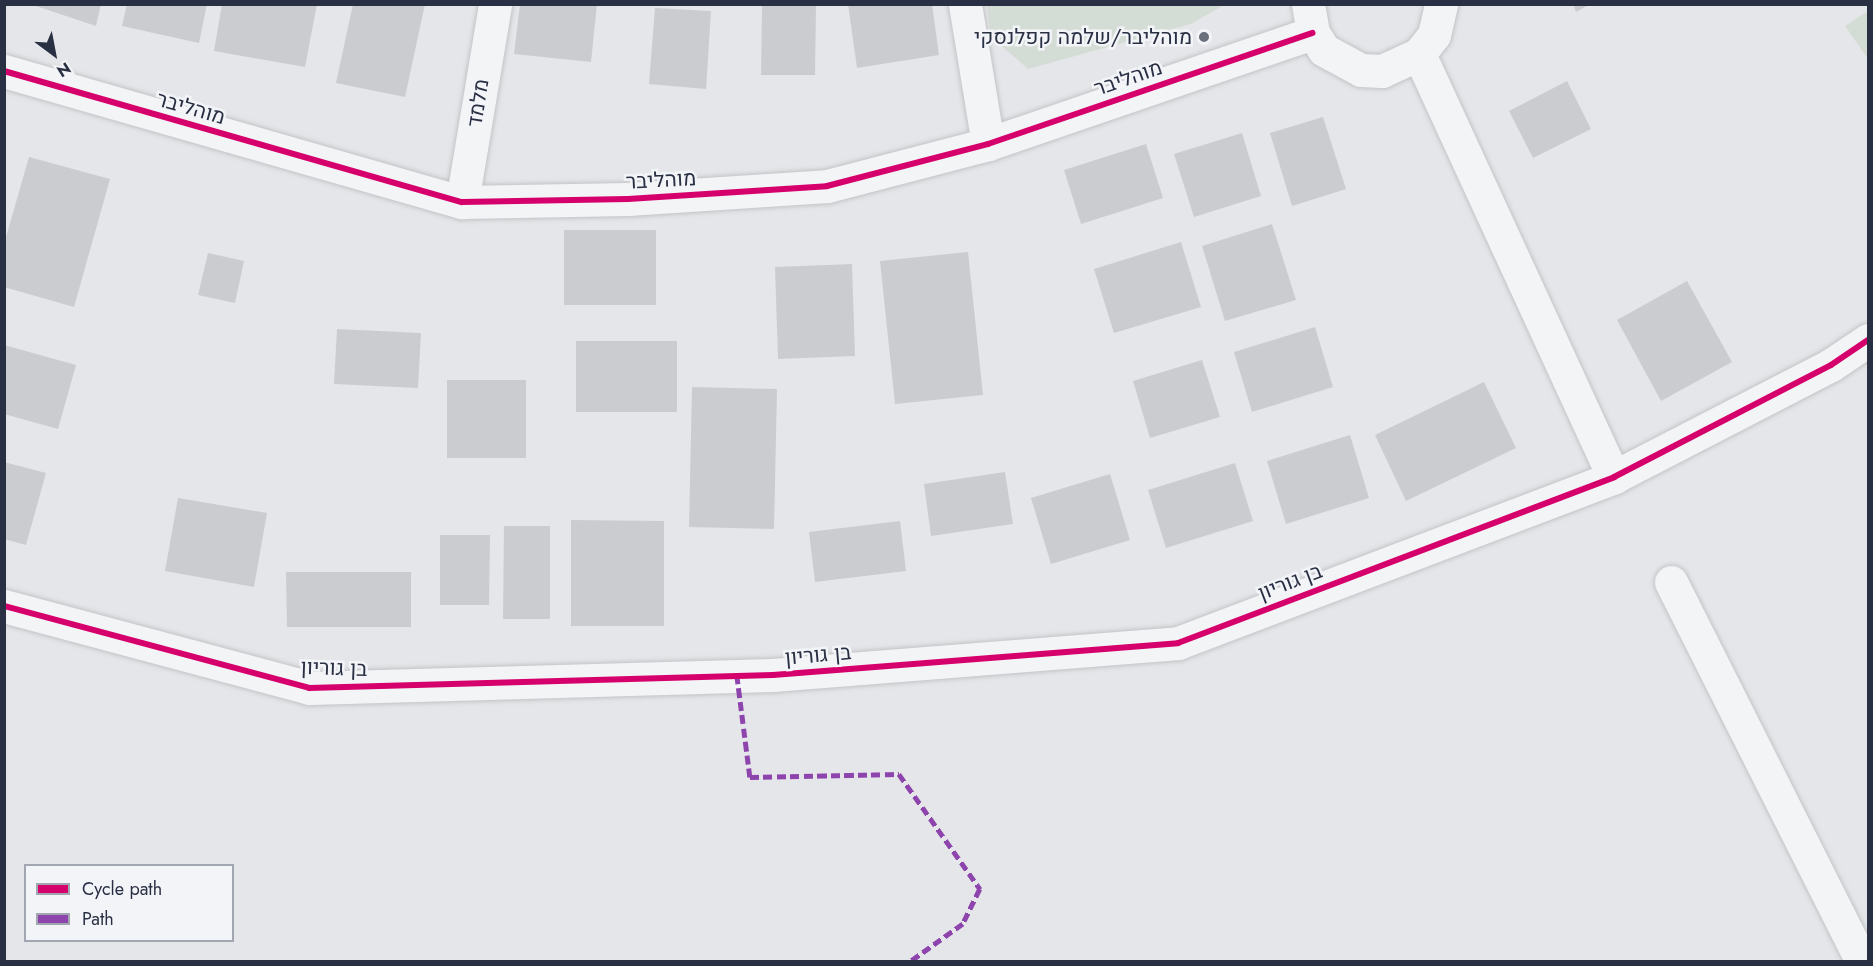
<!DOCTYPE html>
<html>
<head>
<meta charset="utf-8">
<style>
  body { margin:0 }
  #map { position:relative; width:1873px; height:966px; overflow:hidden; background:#e5e6e9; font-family:Jost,Heebo,sans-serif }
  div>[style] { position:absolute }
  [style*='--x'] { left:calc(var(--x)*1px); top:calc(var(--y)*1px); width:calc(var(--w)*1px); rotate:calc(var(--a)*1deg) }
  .green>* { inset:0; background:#d4ddd5 }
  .building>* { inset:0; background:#cbccd0 }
  .roads { filter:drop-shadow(0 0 2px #c3c4c7) drop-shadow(0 0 2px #c3c4c7) }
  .minor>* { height:33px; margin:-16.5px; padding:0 16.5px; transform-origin:16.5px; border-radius:16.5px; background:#f3f4f6 }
  .quiet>* { height:4.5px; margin-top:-2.25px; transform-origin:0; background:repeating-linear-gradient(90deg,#8e44ad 0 9px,transparent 0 13.5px) }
  .cycleway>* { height:6px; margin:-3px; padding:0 3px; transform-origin:3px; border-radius:3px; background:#d6006c }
  .dots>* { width:16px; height:16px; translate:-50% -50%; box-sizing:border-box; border:3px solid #f2f4f8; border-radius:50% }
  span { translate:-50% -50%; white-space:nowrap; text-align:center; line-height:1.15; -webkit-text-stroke:5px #f2f4f8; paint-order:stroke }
  .poi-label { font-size:21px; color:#2a3043 }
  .right { translate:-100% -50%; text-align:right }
  .street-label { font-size:21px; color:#2a3043 }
  .frame { position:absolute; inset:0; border:6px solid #2a3043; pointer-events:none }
  .legend { position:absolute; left:24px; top:864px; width:210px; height:78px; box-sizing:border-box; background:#f2f4f8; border:2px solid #a2a6b0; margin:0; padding:8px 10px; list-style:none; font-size:18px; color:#2a3043 }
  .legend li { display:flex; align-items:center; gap:12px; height:30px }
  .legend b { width:30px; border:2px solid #a2a6b0 }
  .north { position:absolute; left:24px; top:24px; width:60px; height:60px; -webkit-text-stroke:4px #f2f4f8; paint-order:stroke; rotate:148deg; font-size:16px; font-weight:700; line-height:24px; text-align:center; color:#2a3043 }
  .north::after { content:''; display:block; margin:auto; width:21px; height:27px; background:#2a3043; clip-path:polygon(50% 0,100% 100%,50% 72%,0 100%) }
</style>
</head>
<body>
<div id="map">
  <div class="green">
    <div style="clip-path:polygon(987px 5px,987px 4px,1224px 5px,1191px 24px,1028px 69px,991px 37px)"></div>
    <div style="clip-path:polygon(1868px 11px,1868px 59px,1845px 26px)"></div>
  </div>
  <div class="building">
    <div style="clip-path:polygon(30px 4px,101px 4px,96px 26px)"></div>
    <div style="clip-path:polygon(127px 4px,207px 4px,199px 43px,122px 26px)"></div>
    <div style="clip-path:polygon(222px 4px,317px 4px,305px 67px,214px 51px)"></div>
    <div style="clip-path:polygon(353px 4px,425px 4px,405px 97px,336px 83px)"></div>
    <div style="clip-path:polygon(520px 4px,597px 4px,591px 62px,514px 54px)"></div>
    <div style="clip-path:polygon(848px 4px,932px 4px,939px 55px,857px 68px)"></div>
    <div style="clip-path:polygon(1573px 4px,1590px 4px,1576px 12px)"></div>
    <div style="clip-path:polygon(816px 5px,815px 75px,761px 75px,762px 6px)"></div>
    <div style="clip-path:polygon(655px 8px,711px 11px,706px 89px,649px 84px)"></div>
    <div style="clip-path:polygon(1567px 81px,1591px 129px,1533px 158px,1509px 111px)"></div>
    <div style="clip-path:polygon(1323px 117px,1346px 189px,1292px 206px,1270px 133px)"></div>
    <div style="clip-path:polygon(1242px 133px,1261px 196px,1194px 217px,1174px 154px)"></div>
    <div style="clip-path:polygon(1146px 144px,1163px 198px,1081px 224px,1064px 170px)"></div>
    <div style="clip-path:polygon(29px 157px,110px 179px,74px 307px,4px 287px,4px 244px)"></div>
    <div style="clip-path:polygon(1272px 224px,1296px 300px,1225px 321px,1202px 246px)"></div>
    <div style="clip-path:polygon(564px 230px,656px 230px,656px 305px,564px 305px)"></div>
    <div style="clip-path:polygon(1181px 242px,1201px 307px,1114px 333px,1094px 269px)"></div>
    <div style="clip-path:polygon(968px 252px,983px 395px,895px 404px,880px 261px)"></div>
    <div style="clip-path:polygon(208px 253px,244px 261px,235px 303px,198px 295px)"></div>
    <div style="clip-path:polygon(852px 264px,855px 356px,778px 359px,775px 267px)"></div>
    <div style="clip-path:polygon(1687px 281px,1732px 362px,1661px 401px,1617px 320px)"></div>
    <div style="clip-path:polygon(1315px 327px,1333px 387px,1252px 412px,1234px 352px)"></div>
    <div style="clip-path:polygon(337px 329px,421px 333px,418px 388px,334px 384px)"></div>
    <div style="clip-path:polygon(576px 341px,677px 341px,677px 412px,576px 412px)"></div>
    <div style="clip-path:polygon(4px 345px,76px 365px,58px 429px,4px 414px)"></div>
    <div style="clip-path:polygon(1202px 360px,1220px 417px,1150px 438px,1133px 381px)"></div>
    <div style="clip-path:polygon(447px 380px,526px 380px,526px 458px,447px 458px)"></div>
    <div style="clip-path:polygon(1484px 382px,1516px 448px,1406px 501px,1375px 435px)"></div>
    <div style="clip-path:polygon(692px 387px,777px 389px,774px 529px,689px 527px)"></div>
    <div style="clip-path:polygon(1350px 435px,1369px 498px,1286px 524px,1267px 461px)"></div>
    <div style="clip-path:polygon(4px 462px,46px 473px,26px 545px,4px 539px)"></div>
    <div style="clip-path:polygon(1235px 463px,1253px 521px,1166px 548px,1148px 490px)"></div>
    <div style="clip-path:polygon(1005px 472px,1013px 524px,931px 536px,924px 484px)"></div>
    <div style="clip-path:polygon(1110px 474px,1130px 540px,1051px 564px,1031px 498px)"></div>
    <div style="clip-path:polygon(178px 498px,267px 513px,254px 587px,165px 571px)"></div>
    <div style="clip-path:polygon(571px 520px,664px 521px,664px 626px,571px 626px)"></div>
    <div style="clip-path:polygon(900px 521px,906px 571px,815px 582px,809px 532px)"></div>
    <div style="clip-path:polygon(504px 526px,550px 526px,550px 619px,503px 619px)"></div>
    <div style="clip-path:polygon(440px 535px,490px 535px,489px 605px,440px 605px)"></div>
    <div style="clip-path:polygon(286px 572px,411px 572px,411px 627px,287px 627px)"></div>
  </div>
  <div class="roads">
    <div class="minor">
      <div style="--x:965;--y:4;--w:142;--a:80.7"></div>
      <div style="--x:1308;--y:4;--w:29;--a:80"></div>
      <div style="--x:1313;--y:33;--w:20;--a:57"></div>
      <div style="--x:1324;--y:50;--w:42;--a:28.4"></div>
      <div style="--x:1361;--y:70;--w:21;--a:3"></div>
      <div style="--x:1382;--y:71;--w:41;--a:-24.7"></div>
      <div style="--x:1419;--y:54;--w:24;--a:-52"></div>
      <div style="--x:1434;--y:35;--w:32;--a:-77"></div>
      <div style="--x:1419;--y:54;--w:466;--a:65.3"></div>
      <div style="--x:4;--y:71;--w:476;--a:16"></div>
      <div style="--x:462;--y:202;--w:166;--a:-1"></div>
      <div style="--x:628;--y:199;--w:199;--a:-3.7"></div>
      <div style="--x:827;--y:186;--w:166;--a:-14.6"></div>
      <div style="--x:988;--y:144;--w:343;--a:-18.9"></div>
      <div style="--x:462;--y:202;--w:201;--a:-80.5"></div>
      <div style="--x:1671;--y:582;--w:425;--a:63.3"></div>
      <div style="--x:4;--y:606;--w:316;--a:15"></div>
      <div style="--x:309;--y:688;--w:464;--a:-1.6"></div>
      <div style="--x:773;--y:675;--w:406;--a:-4.5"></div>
      <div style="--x:1178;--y:643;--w:467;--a:-20.8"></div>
      <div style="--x:1614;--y:477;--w:244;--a:-27.3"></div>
      <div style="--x:1831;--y:365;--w:45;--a:-34"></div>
    </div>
  </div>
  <div class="quiet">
    <div style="--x:737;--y:675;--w:103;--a:82.7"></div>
    <div style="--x:750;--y:777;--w:149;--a:-1.2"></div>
    <div style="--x:899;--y:774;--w:141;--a:54.8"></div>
    <div style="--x:980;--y:889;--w:39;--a:116"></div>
    <div style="--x:963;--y:924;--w:65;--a:144.4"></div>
  </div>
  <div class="cycleway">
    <div style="--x:4;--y:71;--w:476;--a:16"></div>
    <div style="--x:462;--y:202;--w:166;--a:-1"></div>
    <div style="--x:628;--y:199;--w:199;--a:-3.7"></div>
    <div style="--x:827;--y:186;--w:166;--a:-14.6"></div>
    <div style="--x:988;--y:144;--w:343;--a:-18.9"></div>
    <div style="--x:4;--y:606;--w:316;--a:15"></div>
    <div style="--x:309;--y:688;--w:464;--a:-1.6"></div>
    <div style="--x:773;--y:675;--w:406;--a:-4.5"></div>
    <div style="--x:1178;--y:643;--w:467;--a:-20.8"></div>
    <div style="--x:1614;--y:477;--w:244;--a:-27.3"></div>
    <div style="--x:1831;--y:365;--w:45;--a:-34"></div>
  </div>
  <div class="dots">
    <div style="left:1204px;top:37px;background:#6b707d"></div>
  </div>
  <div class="poi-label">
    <span class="right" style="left:1192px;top:37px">מוהליבר/שלמה קפלנסקי</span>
  </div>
  <div class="street-label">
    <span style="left:1128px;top:78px;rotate:-19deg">מוהליבר</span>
    <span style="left:478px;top:103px;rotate:-81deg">מלמד</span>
    <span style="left:191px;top:108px;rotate:16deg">מוהליבר</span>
    <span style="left:661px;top:180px;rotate:-3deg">מוהליבר</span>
    <span style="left:1290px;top:582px;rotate:-21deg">בן גוריון</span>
    <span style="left:818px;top:655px;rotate:-5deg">בן גוריון</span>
    <span style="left:334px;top:668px;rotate:2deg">בן גוריון</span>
  </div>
  <div class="frame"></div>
  <ul class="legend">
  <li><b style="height:8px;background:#d6006c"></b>Cycle path</li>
  <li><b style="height:8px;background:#8e44ad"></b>Path</li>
  </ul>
  <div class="north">N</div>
</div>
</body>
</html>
